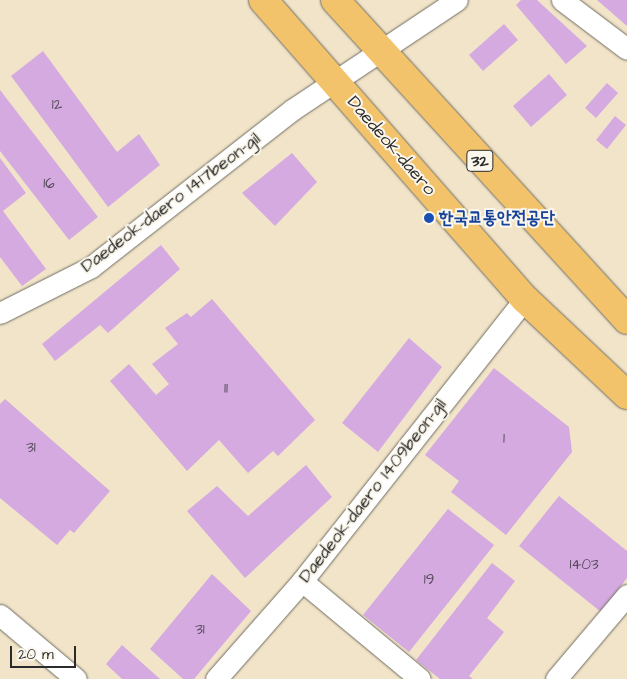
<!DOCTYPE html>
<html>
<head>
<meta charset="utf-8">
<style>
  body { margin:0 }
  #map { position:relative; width:627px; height:679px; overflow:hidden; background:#f1e4c8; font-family:"Architects Daughter","Poor Story",sans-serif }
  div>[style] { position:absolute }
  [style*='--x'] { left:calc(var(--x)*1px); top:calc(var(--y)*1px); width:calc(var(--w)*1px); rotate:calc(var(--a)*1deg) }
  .building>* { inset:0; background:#d4aae1 }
  .roads { filter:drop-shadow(0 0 1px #706c62) drop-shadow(0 0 1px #706c62) }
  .street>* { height:21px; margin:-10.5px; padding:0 10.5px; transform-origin:10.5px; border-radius:10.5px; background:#fff }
  .primary>* { height:28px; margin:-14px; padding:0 14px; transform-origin:14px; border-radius:14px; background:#f2c36a }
  .dots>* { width:14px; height:14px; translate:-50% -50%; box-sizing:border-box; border:2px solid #fbf7ec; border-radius:50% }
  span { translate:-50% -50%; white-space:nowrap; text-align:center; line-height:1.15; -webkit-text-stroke:4px #fbf7ec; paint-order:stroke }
  .number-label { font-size:15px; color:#554b58 }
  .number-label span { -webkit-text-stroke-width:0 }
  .shield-label span { padding:1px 4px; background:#fbf7ec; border:1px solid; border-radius:4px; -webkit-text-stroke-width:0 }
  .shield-label { font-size:16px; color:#2b2b2b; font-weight:700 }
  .street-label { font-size:18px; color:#2b2b2b }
  .transit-label { font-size:18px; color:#164399; font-weight:700 }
  .left { translate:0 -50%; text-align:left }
  .scale { position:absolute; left:10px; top:646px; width:66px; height:22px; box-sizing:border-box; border:2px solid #2b2b2b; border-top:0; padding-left:6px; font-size:15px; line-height:18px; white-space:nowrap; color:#2b2b2b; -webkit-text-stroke:4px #fbf7ec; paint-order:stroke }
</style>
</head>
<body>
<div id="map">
  <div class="building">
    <div style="clip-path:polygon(521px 0,537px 0,587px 46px,566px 64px,516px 5px)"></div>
    <div style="clip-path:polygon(597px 0,627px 0,627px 26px)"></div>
    <div style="clip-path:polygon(504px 24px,518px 40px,483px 71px,469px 55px)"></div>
    <div style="clip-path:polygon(43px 51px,117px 152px,139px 134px,160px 165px,108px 207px,11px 76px)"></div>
    <div style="clip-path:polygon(549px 74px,567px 95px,531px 127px,513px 106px)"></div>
    <div style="clip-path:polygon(607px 83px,618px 93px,596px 118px,585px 108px)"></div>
    <div style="clip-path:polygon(0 90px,98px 217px,69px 240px,0 151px)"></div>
    <div style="clip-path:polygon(615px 116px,626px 125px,607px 149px,596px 140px)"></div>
    <div style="clip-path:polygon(292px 153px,317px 182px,275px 226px,242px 193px)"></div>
    <div style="clip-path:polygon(0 158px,26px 193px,3px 211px,46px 269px,22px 286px,0 257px)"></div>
    <div style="clip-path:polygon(161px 245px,180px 269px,108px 333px,100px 325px,55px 361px,42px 344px)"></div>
    <div style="clip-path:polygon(212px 299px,315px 420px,278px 456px,273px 451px,248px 473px,219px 440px,187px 471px,110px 381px,129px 364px,156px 395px,169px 384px,152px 364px,178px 344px,165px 328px,187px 313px,191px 317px)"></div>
    <div style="clip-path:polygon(409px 338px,442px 367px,378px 452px,342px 423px)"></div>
    <div style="clip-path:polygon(494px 368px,569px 427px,572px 452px,506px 535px,451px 492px,459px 481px,425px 455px)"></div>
    <div style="clip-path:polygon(5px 399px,110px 491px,74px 533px,70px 530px,57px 545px,0 498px,0 404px)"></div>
    <div style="clip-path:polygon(306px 465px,332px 497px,245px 578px,187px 511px,217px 486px,248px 516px)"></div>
    <div style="clip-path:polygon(559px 496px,627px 551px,627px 578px,601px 612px,519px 546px)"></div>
    <div style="clip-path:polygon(448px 509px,494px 545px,409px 652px,363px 615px)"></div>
    <div style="clip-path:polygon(492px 563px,515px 581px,487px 618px,504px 632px,469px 676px,473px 679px,440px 679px,416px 660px)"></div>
    <div style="clip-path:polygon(212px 574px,251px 611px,194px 679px,183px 679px,150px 649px)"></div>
    <div style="clip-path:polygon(122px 645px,160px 679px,122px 679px,106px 664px)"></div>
  </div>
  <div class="roads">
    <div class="street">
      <div style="--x:562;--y:0;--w:81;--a:37"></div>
      <div style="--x:0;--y:313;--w:102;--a:-26.8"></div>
      <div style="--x:91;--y:267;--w:255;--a:-38"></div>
      <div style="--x:292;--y:110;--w:198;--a:-33.7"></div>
      <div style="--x:302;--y:581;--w:153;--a:39.7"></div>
      <div style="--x:0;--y:615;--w:99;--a:40.1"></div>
      <div style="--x:216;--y:679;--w:130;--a:-48.7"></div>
      <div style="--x:302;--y:581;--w:360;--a:-51.7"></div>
      <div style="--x:556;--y:679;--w:110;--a:-49.8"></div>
    </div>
    <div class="primary">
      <div style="--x:263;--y:0;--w:398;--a:48.8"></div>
      <div style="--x:525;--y:299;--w:140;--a:43.3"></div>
      <div style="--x:335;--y:0;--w:433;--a:47.6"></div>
    </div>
  </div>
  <div class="dots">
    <div style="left:429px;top:218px;background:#1a4fb4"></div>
  </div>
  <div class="number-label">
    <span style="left:57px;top:105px">12</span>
    <span style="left:49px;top:184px">16</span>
    <span style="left:226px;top:389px">11</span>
    <span style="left:504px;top:439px">1</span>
    <span style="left:31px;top:448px">31</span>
    <span style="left:584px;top:565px">1403</span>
    <span style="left:429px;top:580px">19</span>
    <span style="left:200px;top:630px">31</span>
  </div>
  <div class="shield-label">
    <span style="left:480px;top:161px">32</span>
  </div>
  <div class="street-label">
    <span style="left:391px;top:146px;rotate:49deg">Daedeok-daero</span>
    <span style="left:171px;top:203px;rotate:-37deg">Daedeok-daero 1417beon-gil</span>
    <span style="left:373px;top:491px;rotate:-52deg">Daedeok-daero 1409beon-gil</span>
  </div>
  <div class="transit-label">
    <span class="left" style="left:439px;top:218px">한국교통안전공단</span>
  </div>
  <div class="scale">20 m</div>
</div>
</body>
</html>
